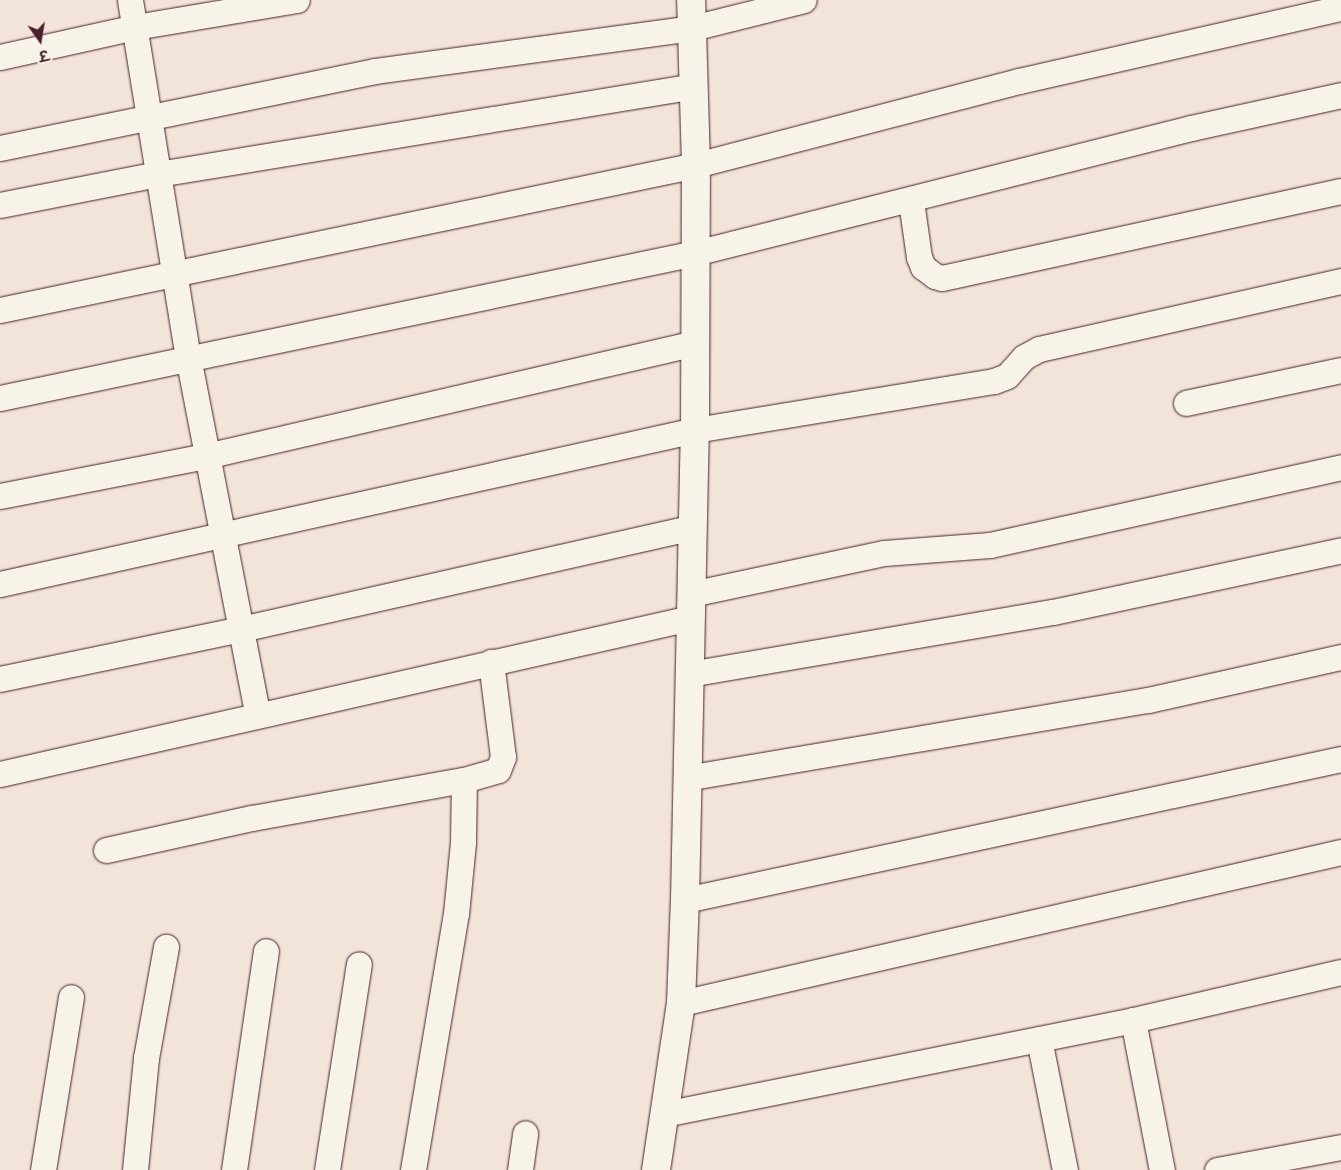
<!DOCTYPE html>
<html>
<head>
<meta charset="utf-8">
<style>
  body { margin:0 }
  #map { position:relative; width:1341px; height:1170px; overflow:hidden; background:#f3e4d9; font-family:Pangolin,"Playpen Sans Deva",sans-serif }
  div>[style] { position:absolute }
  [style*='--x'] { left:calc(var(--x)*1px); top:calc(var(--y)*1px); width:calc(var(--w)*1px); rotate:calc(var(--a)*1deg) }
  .roads { filter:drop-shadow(0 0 1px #4a1f2b) drop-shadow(0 0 1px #4a1f2b) }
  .street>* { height:25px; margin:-12.5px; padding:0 12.5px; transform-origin:12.5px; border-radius:12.5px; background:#f7f3e8 }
  .secondary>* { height:28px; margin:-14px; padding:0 14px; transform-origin:14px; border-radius:14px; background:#f7f3e8 }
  span { translate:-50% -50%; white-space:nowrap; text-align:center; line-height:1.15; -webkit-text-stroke:4.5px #f7f3e8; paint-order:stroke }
  .north { position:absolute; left:15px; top:15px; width:50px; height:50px; -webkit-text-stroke:4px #f7f3e8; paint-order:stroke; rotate:167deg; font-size:14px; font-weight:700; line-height:20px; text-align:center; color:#4a1f2b }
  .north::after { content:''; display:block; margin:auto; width:18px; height:22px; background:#4a1f2b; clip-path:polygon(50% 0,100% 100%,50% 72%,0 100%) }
</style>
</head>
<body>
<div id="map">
  <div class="roads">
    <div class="street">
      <div style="--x:130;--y:0;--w:362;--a:80.8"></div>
      <div style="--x:188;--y:357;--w:363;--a:79"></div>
      <div style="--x:0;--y:57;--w:138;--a:-12.5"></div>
      <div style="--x:135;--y:27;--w:164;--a:-9.5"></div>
      <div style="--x:0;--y:148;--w:383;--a:-11.6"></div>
      <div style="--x:375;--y:71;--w:320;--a:-7.7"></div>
      <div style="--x:692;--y:28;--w:115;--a:-14"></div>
      <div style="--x:911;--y:201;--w:57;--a:81.9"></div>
      <div style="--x:919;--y:257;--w:11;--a:68"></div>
      <div style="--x:923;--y:267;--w:15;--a:37"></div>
      <div style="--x:935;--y:276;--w:7;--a:16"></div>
      <div style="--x:942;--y:278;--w:408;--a:-12.3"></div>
      <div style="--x:0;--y:205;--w:161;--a:-11.1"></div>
      <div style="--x:158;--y:174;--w:543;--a:-9.32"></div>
      <div style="--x:0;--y:310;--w:711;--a:-11.77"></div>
      <div style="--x:696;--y:165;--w:334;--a:-14.6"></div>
      <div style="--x:1019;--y:81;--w:330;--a:-12.8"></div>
      <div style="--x:0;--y:398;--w:710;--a:-11.78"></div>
      <div style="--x:695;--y:253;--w:512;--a:-14.14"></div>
      <div style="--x:1191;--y:128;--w:154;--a:-12.4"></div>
      <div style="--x:1186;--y:403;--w:158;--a:-12"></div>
      <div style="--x:0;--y:496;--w:210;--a:-11"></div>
      <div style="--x:206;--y:456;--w:500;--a:-13"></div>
      <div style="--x:0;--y:584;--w:712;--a:-12.49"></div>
      <div style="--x:695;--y:430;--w:303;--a:-9.3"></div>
      <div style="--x:994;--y:381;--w:14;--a:-21"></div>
      <div style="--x:1007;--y:376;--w:25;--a:-48"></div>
      <div style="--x:1024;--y:357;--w:17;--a:-28"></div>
      <div style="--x:1039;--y:349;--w:310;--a:-12.7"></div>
      <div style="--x:691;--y:594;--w:197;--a:-12"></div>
      <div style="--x:884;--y:553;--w:106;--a:-4.3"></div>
      <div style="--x:990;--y:545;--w:360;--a:-12.5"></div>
      <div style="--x:689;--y:674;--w:369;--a:-9.7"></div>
      <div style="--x:1053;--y:612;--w:295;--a:-12.1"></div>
      <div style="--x:0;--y:679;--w:246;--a:-11.7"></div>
      <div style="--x:241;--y:629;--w:461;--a:-12.7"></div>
      <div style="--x:0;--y:774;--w:707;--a:-12.74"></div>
      <div style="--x:686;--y:778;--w:469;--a:-9.6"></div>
      <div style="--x:1148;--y:700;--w:198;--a:-12.6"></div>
      <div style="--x:106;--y:850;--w:149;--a:-12.4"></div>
      <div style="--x:252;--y:818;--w:215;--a:-10.2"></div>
      <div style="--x:464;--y:780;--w:35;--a:-16"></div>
      <div style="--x:498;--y:770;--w:14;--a:-69"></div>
      <div style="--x:503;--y:757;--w:96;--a:-97.2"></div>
      <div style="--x:685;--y:900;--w:671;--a:-12.13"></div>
      <div style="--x:681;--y:1003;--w:677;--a:-12.89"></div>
      <div style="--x:1133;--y:1020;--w:153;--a:79.1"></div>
      <div style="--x:1039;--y:1039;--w:134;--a:78.8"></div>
      <div style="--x:664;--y:1114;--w:478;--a:-11.3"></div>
      <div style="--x:1133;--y:1020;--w:213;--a:-13"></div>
      <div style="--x:43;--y:1170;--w:175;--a:-80.8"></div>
      <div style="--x:135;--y:1170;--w:113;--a:-84.4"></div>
      <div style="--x:146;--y:1058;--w:113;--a:-79.8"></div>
      <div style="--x:234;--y:1170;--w:221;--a:-81.7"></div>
      <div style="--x:327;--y:1170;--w:208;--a:-81.2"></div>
      <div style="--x:413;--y:1170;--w:260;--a:-80.5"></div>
      <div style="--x:456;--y:914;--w:72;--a:-84.4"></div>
      <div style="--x:463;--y:842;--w:62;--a:-89.1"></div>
      <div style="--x:520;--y:1170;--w:37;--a:-82"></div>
      <div style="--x:1217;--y:1170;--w:126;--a:-10.5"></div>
    </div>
    <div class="secondary">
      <div style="--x:656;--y:1170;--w:169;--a:-81.5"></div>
      <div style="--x:681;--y:1003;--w:103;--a:-87.8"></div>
      <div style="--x:685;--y:900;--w:470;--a:-88.8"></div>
      <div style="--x:695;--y:430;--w:265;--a:-89.8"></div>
      <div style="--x:696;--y:165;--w:165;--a:-91.7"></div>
    </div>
  </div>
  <div class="north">उ</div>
</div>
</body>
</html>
